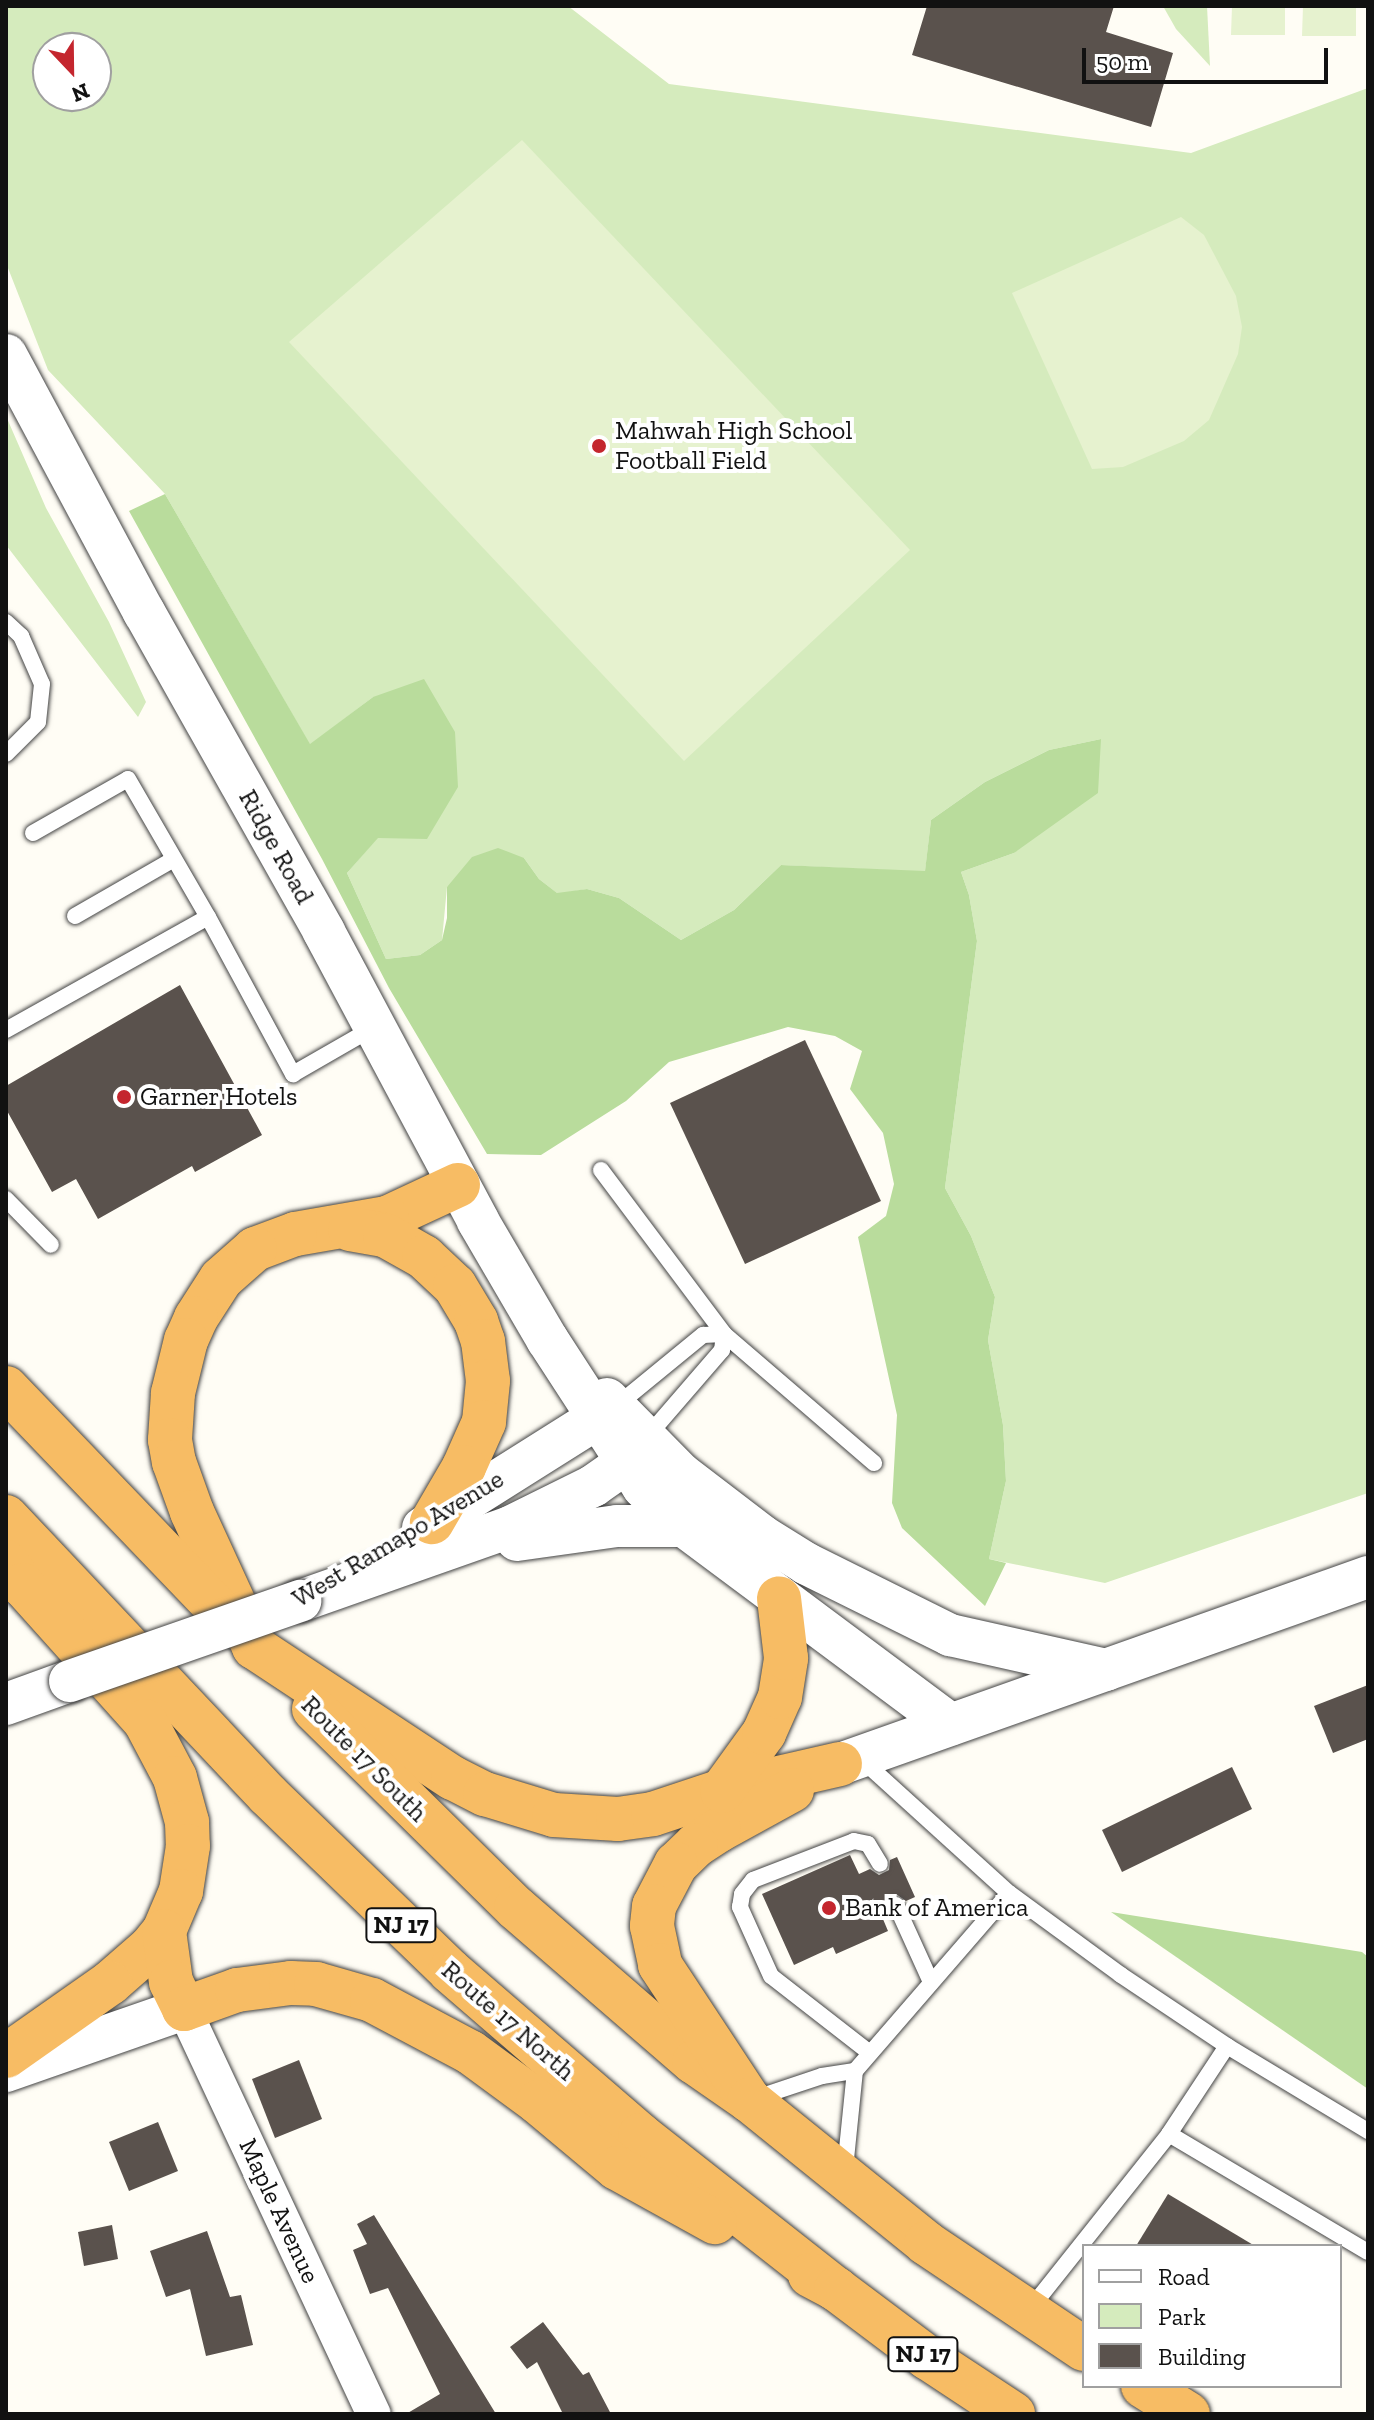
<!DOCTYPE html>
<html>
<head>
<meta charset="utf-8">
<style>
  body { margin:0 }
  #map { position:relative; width:1374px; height:2420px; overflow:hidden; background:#fffdf5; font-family:"Zilla Slab",serif }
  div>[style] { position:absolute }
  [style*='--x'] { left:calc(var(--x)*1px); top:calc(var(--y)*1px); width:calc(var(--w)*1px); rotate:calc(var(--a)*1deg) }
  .green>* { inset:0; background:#d5ebbd }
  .forest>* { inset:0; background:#b9dc9c }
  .pitch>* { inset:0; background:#e6f2cf }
  .building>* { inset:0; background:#5a524d }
  .roads { filter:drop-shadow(0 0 2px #444) drop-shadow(0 0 2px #444) }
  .service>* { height:16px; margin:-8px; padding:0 8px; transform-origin:8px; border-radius:8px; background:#fff }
  .minor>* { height:34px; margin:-17px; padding:0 17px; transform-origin:17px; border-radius:17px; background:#fff }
  .tertiary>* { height:42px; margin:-21px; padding:0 21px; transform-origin:21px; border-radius:21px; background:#fff }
  .trunk>* { height:44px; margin:-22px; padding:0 22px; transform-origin:22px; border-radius:22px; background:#f7bc64 }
  .bridges { filter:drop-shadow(0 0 2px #444) drop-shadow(0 0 2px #444) }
  .tertiary-bridge>* { height:42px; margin:-21px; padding:0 21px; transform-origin:21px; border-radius:21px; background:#fff }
  .dots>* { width:22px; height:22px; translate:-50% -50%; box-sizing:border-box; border:4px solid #fff; border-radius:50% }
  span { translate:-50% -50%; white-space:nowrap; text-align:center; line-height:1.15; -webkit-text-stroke:8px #fff; paint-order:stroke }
  .shield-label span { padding:2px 6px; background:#fff; border:2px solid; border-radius:6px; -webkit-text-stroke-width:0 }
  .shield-label { font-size:24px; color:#111; font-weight:700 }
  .poi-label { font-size:26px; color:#111 }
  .left { translate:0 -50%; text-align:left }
  .street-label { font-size:26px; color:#111 }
  .frame { position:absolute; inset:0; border:8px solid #111; pointer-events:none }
  .legend { position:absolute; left:1082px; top:2244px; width:260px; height:144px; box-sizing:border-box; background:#fff; border:2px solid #a0a0a0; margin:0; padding:10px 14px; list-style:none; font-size:24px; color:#111 }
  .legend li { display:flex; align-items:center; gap:16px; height:40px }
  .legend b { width:40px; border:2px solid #a0a0a0 }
  .north { position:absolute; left:32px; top:32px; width:80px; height:80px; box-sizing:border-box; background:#fff; border:2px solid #a0a0a0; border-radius:50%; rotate:158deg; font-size:22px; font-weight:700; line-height:32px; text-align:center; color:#111 }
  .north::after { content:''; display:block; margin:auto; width:28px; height:36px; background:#c4262e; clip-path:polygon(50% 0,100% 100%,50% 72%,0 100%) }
  .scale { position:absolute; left:1082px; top:48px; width:246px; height:36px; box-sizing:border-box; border:4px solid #111; border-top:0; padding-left:10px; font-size:24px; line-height:28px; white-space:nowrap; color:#111; -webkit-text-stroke:6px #fff; paint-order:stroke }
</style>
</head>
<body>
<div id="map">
  <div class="green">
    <div style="clip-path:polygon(evenodd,6px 6px,568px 6px,669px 84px,1191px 153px,1368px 88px,1368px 1493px,1105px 1583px,989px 1559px,1006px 1481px,1003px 1425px,988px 1340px,995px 1297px,971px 1236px,945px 1188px,977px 941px,969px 895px,961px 872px,1014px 853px,1101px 739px,1049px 750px,985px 782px,931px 820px,925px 872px,781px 865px,734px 910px,681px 940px,619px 898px,587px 889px,558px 894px,539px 879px,524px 858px,447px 887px,442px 940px,420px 955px,386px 959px,347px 873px,378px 837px,373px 697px,310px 745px,165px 494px,48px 370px,6px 263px,6px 6px,48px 48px,96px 48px,96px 96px,48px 96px,48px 48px)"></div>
    <div style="clip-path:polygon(1163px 6px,1207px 6px,1210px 66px,1176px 29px)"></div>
    <div style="clip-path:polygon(6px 416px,46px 508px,109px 622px,146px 702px,138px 717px,6px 545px)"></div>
  </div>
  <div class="forest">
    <div style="clip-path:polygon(165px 494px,310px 744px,373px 697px,424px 679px,455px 732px,458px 787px,427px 839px,378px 838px,347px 873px,386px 959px,420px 955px,442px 940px,447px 918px,447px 887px,472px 857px,498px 848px,524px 858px,539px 879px,557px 893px,587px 889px,619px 898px,681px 940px,734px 910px,781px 865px,925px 871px,931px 820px,985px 782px,1049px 750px,1101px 739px,1098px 793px,1014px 853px,961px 872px,969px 895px,977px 941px,945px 1188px,971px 1236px,995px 1297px,988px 1340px,1003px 1425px,1006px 1481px,989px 1559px,1006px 1563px,985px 1606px,902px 1528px,892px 1503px,897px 1415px,858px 1237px,886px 1216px,894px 1184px,883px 1133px,850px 1089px,862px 1051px,835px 1036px,788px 1027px,669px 1062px,626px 1101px,541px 1155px,487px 1154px,389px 988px,322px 859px,129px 511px)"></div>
    <div style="clip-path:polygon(1111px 1912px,1362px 1952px,1368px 1957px,1368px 2089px)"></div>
  </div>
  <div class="pitch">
    <div style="clip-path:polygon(1232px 6px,1285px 6px,1285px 35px,1231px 35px)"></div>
    <div style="clip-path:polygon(1303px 6px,1356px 6px,1356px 36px,1302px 36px)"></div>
    <div style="clip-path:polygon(522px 140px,910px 550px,684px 761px,289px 342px)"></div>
    <div style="clip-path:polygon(1181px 217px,1204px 235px,1236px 296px,1242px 327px,1238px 354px,1209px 420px,1184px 441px,1123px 467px,1092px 469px,1012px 293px)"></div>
  </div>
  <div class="building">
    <div style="clip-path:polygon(927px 6px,1114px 6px,1106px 32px,1173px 53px,1151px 127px,912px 55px)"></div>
    <div style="clip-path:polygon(180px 985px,262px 1135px,195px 1172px,192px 1166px,98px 1219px,76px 1179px,52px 1192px,6px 1109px,6px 1086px)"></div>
    <div style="clip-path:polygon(805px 1040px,881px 1201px,745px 1264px,670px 1103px)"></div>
    <div style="clip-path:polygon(1368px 1685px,1368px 1739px,1333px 1753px,1314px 1706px)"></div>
    <div style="clip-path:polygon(1232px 1767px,1252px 1809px,1122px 1872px,1102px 1830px)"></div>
    <div style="clip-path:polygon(850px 1855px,859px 1874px,870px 1869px,879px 1875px,889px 1870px,890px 1860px,897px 1857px,915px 1897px,906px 1901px,896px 1894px,888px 1898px,886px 1909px,880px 1912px,888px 1931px,836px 1954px,833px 1947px,794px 1965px,762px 1894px)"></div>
    <div style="clip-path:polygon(299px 2060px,322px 2119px,275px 2138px,252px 2079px)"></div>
    <div style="clip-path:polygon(158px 2122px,178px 2171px,129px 2191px,109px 2142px)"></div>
    <div style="clip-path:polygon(1168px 2194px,1255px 2246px,1136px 2246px)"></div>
    <div style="clip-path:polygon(374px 2215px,426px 2300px,496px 2414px,406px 2414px,440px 2394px,388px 2288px,370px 2294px,353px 2250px,367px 2244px,357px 2224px)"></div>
    <div style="clip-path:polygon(112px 2225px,118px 2259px,84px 2266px,78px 2232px)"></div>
    <div style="clip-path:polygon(207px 2231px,230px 2297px,241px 2295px,253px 2345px,206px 2356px,190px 2289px,166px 2297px,150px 2251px)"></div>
    <div style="clip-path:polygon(543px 2322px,583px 2375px,589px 2372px,611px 2414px,563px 2414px,537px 2362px,527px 2369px,510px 2347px)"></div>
  </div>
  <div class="roads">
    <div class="service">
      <div style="--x:6;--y:622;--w:21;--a:43"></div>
      <div style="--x:21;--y:636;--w:52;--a:66.4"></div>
      <div style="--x:42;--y:684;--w:38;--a:96"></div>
      <div style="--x:38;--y:722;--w:45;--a:135"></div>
      <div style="--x:33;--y:833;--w:109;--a:-29.6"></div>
      <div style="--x:128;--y:779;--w:160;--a:59.9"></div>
      <div style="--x:75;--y:916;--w:114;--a:-29.9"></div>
      <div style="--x:6;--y:1030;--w:231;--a:-29.2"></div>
      <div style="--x:208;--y:917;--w:179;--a:61.6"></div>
      <div style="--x:293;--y:1074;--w:92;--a:-29.9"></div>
      <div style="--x:601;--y:1170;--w:205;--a:53.1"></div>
      <div style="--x:724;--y:1334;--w:198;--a:40.7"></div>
      <div style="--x:6;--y:1199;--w:64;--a:45.6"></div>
      <div style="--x:615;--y:1407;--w:114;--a:-39.3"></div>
      <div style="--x:703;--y:1335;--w:21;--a:-3"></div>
      <div style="--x:724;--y:1334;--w:16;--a:97"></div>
      <div style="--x:722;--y:1350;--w:115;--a:130.8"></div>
      <div style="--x:861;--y:1759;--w:200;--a:42.2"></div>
      <div style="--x:1009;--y:1893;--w:139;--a:36.2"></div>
      <div style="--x:1121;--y:1975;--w:128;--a:33.8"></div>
      <div style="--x:1227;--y:2046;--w:165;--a:31.1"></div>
      <div style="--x:896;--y:1905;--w:85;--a:65.6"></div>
      <div style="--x:870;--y:2053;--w:125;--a:-142.1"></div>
      <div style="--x:771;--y:1976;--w:76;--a:-114.2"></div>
      <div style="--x:740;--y:1907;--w:13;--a:-81"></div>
      <div style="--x:742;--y:1894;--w:18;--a:-52"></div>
      <div style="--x:753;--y:1880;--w:108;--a:-21.1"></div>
      <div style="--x:854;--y:1841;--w:14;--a:12"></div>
      <div style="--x:868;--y:1844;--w:23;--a:59"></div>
      <div style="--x:756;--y:2098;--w:70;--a:-18.4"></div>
      <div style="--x:822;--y:2076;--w:33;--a:-9"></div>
      <div style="--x:1169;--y:2134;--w:105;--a:-56.6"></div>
      <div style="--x:845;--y:2169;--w:99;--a:-84.2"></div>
      <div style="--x:855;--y:2071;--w:235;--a:-49.1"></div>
      <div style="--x:1030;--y:2309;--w:223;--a:-51.5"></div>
      <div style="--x:1169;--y:2134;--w:231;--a:30.7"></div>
    </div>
    <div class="minor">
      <div style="--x:184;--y:2009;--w:447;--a:64.9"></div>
    </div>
    <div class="tertiary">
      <div style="--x:6;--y:355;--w:292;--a:61.8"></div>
      <div style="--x:144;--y:612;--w:367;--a:60.6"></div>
      <div style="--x:324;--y:932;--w:327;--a:61.9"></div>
      <div style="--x:478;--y:1221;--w:137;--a:59.7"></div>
      <div style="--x:547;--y:1339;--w:176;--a:57"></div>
      <div style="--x:643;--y:1487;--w:57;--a:43.6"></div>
      <div style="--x:684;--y:1526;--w:332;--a:36.7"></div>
      <div style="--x:607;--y:1399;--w:105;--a:45.4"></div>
      <div style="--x:681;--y:1474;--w:102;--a:37.4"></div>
      <div style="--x:762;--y:1536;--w:53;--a:31.9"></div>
      <div style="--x:807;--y:1564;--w:160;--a:26.4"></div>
      <div style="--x:950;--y:1635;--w:160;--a:12.6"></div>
      <div style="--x:423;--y:1528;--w:227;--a:-32.2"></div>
      <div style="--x:517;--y:1540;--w:101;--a:-8"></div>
      <div style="--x:617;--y:1526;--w:67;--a:0"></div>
      <div style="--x:300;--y:1601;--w:223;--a:-19.4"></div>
      <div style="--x:510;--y:1527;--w:93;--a:-26.3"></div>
      <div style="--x:593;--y:1486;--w:24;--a:-35"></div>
      <div style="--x:613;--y:1472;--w:42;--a:-45"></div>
      <div style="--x:6;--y:1704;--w:68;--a:-19.8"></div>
      <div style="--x:840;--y:1764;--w:560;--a:-19.5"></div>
      <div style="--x:6;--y:2071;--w:188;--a:-19.2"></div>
    </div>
    <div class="trunk">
      <div style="--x:458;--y:1185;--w:78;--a:155.1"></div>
      <div style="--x:387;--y:1218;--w:93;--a:170.1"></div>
      <div style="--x:295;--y:1234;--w:43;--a:159.4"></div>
      <div style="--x:255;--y:1249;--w:45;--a:138.6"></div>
      <div style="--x:221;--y:1279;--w:46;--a:122.7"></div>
      <div style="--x:196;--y:1318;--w:24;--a:114"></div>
      <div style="--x:186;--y:1340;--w:55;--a:103.8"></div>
      <div style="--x:173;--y:1393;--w:47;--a:93.7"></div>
      <div style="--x:170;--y:1440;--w:22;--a:80"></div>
      <div style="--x:174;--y:1462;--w:53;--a:70.2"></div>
      <div style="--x:192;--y:1512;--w:149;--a:65.3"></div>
      <div style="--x:254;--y:1647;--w:238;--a:33.4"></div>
      <div style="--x:453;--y:1778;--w:36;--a:27"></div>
      <div style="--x:485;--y:1794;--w:72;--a:16.9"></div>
      <div style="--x:554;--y:1815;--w:64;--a:3.6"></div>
      <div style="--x:618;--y:1819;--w:35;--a:-8"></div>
      <div style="--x:653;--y:1814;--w:73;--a:-18.4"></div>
      <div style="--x:722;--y:1791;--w:121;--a:-12.9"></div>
      <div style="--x:350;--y:1229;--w:36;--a:10"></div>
      <div style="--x:385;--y:1235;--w:45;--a:29.4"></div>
      <div style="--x:424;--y:1257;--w:42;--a:43.1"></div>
      <div style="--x:455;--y:1286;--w:41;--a:59"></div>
      <div style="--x:476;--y:1321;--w:21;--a:71"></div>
      <div style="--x:483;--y:1341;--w:40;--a:82.9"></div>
      <div style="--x:488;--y:1381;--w:41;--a:95.6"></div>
      <div style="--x:484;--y:1422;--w:49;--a:114"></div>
      <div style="--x:464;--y:1467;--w:64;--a:120.2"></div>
      <div style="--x:6;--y:1388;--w:328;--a:46.2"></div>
      <div style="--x:6;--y:1517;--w:382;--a:46.7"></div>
      <div style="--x:268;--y:1795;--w:253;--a:44"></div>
      <div style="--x:450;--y:1971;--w:251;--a:40.8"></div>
      <div style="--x:640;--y:2135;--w:249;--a:38.2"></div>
      <div style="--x:6;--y:1562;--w:29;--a:54"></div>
      <div style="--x:23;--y:1585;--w:183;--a:48.1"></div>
      <div style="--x:145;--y:1721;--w:64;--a:62.2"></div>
      <div style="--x:175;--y:1778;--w:46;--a:74.7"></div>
      <div style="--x:187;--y:1822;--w:24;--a:88"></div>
      <div style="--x:188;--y:1846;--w:46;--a:98.8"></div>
      <div style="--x:181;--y:1891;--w:43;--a:113"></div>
      <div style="--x:164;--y:1931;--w:22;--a:129"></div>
      <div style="--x:150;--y:1948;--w:53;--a:138.8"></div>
      <div style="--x:110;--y:1983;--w:127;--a:144.9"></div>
      <div style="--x:314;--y:1709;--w:284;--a:44.6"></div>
      <div style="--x:516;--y:1908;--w:235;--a:40.9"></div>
      <div style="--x:694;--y:2062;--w:67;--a:34.6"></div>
      <div style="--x:792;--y:1790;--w:83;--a:151.3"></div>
      <div style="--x:719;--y:1830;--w:27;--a:147"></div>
      <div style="--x:696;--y:1845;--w:28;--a:136"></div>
      <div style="--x:676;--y:1864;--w:47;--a:117.6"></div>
      <div style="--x:654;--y:1906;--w:20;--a:96"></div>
      <div style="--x:652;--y:1926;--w:40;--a:78"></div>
      <div style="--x:660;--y:1965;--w:162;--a:56.6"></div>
      <div style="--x:749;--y:2100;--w:228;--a:38.9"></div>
      <div style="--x:926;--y:2243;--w:190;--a:33.9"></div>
      <div style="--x:722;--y:1791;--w:72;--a:-54.1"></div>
      <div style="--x:764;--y:1733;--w:39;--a:-66"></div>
      <div style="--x:780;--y:1697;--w:39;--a:-81"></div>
      <div style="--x:786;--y:1658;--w:60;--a:-96.7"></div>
      <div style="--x:164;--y:1931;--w:51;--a:82.2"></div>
      <div style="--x:171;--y:1982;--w:30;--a:64"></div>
      <div style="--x:184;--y:2009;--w:56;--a:-19.7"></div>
      <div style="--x:237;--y:1990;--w:54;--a:-7.4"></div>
      <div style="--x:291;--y:1983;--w:25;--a:2"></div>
      <div style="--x:316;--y:1984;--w:58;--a:15.9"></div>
      <div style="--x:372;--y:2000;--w:111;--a:28"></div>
      <div style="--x:470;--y:2052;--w:84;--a:36.3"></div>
      <div style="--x:538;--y:2102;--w:103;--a:39.9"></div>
      <div style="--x:617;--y:2168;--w:112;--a:28.9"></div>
      <div style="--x:810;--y:2275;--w:30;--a:28"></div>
      <div style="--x:836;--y:2289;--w:115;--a:36.9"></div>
      <div style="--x:928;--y:2358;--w:102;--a:33.4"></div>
      <div style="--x:1143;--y:2386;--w:53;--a:31.9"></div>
    </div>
  </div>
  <div class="bridges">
    <div class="tertiary-bridge">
      <div style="--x:70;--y:1681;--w:244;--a:-19.2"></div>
    </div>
  </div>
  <div class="dots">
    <div style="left:599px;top:446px;background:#c4262e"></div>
    <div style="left:124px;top:1097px;background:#c4262e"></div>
    <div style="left:829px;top:1908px;background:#c4262e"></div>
  </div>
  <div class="shield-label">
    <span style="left:401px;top:1925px">NJ 17</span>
    <span style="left:923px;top:2354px">NJ 17</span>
  </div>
  <div class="poi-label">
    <span class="left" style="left:615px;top:446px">Mahwah High School<br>Football Field</span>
    <span class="left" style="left:140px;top:1097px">Garner Hotels</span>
    <span class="left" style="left:845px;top:1908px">Bank of America</span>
  </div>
  <div class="street-label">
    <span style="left:276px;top:847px;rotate:61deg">Ridge Road</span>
    <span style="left:398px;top:1539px;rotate:-31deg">West Ramapo Avenue</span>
    <span style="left:364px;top:1759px;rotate:45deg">Route 17 South</span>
    <span style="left:508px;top:2021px;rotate:41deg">Route 17 North</span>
    <span style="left:279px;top:2211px;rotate:65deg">Maple Avenue</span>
  </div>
  <div class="frame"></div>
  <ul class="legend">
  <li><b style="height:10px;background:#fff"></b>Road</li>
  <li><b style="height:22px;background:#d5ebbd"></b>Park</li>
  <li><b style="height:22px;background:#5a524d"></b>Building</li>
  </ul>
  <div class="north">N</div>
  <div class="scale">50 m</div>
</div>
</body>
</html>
